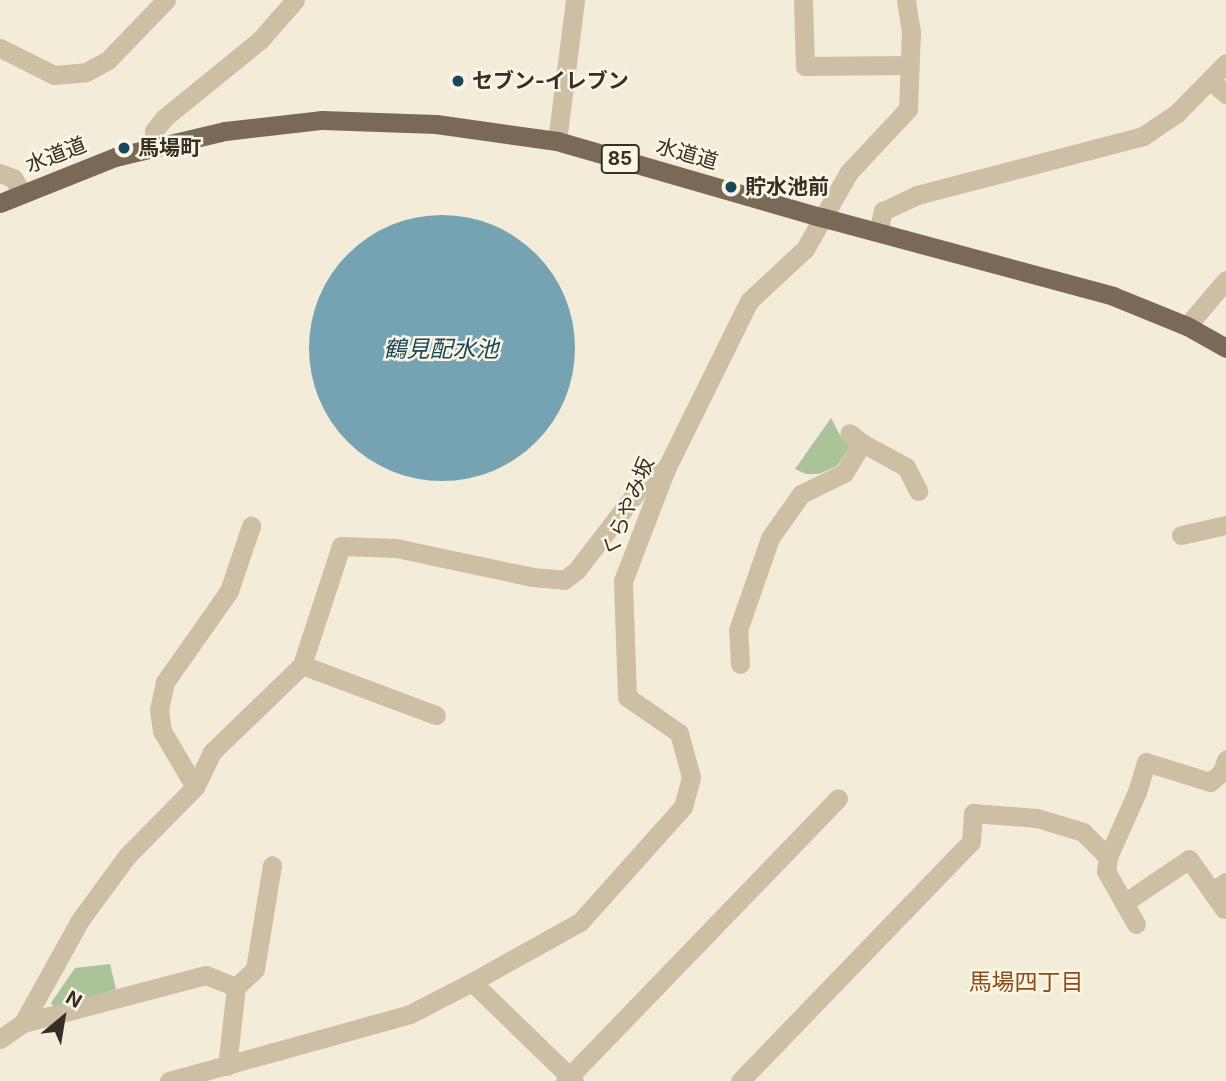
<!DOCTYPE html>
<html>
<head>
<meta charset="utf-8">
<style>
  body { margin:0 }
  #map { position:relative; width:1226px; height:1081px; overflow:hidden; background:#f3ecd9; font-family:Inter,"Noto Sans JP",sans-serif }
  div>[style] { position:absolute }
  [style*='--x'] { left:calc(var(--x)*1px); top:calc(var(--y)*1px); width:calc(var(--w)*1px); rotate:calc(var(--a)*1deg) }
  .green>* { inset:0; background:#abc398 }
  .water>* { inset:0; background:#76a3b2 }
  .round { border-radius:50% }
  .minor>* { height:19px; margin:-9.5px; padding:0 9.5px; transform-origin:9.5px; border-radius:9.5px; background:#ccbfa4 }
  .primary>* { height:19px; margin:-9.5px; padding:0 9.5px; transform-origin:9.5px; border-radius:9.5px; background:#7a6956 }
  .dots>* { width:19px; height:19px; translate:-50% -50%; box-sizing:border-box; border:4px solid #faf5e5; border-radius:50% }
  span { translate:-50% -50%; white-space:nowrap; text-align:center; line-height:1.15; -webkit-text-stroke:5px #faf5e5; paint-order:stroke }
  .shield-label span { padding:2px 5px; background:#faf5e5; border:2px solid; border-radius:5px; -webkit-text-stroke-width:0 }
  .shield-label { font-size:19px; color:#362f26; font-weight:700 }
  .poi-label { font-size:21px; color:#362f26; font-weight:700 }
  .left { translate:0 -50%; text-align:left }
  .street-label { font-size:21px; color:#362f26 }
  .water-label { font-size:23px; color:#19485b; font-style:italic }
  .neighbourhood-label { font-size:23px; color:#8b4d1a }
  .north { position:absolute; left:28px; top:983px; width:70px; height:70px; -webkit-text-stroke:5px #faf5e5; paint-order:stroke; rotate:30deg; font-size:19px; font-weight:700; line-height:28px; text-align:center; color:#362f26 }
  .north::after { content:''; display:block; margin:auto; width:24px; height:32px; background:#362f26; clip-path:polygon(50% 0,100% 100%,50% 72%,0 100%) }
</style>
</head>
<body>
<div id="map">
  <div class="green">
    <div style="clip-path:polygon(831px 418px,841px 437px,850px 446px,837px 466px,819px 474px,806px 474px,795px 469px)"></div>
    <div style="clip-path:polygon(110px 964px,116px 989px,55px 1009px,51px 1003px,75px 968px)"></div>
  </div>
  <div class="water">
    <div class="round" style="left:309px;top:215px;width:266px;height:266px"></div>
  </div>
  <div class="minor">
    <div style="--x:803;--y:0;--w:66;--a:88.3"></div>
    <div style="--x:805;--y:66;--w:103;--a:-0.6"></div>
    <div style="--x:0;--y:48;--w:60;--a:26.6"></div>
    <div style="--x:54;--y:75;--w:32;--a:-5"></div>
    <div style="--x:86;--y:72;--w:24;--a:-28"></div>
    <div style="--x:107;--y:61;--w:85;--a:-46"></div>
    <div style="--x:1211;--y:81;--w:20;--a:41"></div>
    <div style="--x:557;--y:141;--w:142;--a:-82.7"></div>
    <div style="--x:155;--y:145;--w:14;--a:-94"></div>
    <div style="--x:154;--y:131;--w:16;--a:-52"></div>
    <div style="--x:164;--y:118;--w:124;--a:-39.1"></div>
    <div style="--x:260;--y:40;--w:53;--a:-48.8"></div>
    <div style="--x:0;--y:173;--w:14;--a:21"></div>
    <div style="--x:13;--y:178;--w:17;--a:59"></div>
    <div style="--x:878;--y:232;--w:22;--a:-77"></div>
    <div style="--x:883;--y:211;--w:38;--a:-25"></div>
    <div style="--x:917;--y:195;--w:234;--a:-14.6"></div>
    <div style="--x:1143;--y:136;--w:40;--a:-34"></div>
    <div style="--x:1176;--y:114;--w:71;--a:-45.6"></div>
    <div style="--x:1187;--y:326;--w:60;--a:-49.7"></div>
    <div style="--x:862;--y:443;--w:50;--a:28.6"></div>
    <div style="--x:906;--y:467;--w:27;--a:63"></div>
    <div style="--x:1181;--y:535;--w:46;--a:-12.5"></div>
    <div style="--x:740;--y:664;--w:34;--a:-93"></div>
    <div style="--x:738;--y:630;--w:97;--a:-70.8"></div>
    <div style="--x:770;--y:538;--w:54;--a:-54.8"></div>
    <div style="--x:801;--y:494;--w:48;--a:-26"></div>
    <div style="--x:844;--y:473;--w:35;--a:-59"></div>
    <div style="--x:862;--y:443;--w:16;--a:-142"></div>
    <div style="--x:302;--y:665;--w:143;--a:20.5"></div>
    <div style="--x:195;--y:787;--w:65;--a:-120.5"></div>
    <div style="--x:162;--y:731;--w:21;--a:-98"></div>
    <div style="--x:159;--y:710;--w:29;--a:-78"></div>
    <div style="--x:165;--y:682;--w:111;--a:-54.9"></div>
    <div style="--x:229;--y:591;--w:69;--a:-71.3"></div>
    <div style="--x:1212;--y:892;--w:17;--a:-36"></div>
    <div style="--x:1124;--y:903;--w:78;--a:-34.1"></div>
    <div style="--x:1189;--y:859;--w:61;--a:55"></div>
    <div style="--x:1136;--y:924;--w:61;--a:-119.5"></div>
    <div style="--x:1106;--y:871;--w:14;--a:-82"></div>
    <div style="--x:1108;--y:857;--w:71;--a:-66"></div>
    <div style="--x:1137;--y:792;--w:31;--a:-73"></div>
    <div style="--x:1146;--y:762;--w:67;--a:17.4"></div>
    <div style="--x:1210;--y:782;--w:16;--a:-40"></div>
    <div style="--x:1222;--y:772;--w:13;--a:-72"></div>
    <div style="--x:472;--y:982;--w:142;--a:44.1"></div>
    <div style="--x:23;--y:1023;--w:118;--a:-61"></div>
    <div style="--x:80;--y:920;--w:79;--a:-53.7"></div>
    <div style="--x:127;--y:856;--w:97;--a:-45.4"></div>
    <div style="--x:195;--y:787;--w:39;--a:-64"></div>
    <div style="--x:212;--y:752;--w:125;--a:-44"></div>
    <div style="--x:302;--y:665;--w:125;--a:-71.9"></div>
    <div style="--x:341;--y:546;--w:55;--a:2.1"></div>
    <div style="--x:396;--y:548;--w:139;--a:12"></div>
    <div style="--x:532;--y:577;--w:32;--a:5"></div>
    <div style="--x:564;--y:580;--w:16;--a:-38"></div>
    <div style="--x:577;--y:570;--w:117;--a:-52.6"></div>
    <div style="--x:648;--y:477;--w:20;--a:-24"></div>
    <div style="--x:0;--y:1039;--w:28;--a:-35"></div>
    <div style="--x:23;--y:1023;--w:189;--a:-14.7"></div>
    <div style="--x:206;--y:975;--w:32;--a:22"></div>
    <div style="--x:227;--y:1066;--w:80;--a:-83.5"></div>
    <div style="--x:236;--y:987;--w:26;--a:-43"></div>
    <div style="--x:255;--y:969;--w:105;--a:-80.7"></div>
    <div style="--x:169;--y:1081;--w:250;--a:-15.5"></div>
    <div style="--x:410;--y:1014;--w:70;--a:-27.3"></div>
    <div style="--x:472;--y:982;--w:124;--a:-29.1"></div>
    <div style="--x:580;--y:922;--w:154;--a:-48.2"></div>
    <div style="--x:683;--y:807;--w:31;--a:-75"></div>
    <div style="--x:691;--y:777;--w:46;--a:-105.3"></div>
    <div style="--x:679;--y:733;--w:63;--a:-145.3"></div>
    <div style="--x:627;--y:697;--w:116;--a:-92"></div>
    <div style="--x:623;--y:581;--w:120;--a:-69"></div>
    <div style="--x:666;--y:469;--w:187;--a:-63.7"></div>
    <div style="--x:749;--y:301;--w:76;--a:-42.9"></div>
    <div style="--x:805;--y:249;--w:89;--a:-60.3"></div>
    <div style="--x:849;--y:172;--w:86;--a:-46.9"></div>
    <div style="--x:908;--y:109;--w:77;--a:-87.8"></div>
    <div style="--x:911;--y:32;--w:32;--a:-99"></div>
    <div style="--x:565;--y:1081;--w:393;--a:-46"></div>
    <div style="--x:740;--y:1081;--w:332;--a:-46"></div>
    <div style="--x:971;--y:842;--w:29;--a:-86"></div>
    <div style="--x:973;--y:813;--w:64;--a:4.5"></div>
    <div style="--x:1037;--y:818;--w:48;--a:16.9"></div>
    <div style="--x:1083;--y:832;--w:35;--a:45"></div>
  </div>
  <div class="primary">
    <div style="--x:0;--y:203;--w:124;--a:-21.8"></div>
    <div style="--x:115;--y:157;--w:113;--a:-13.3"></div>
    <div style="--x:225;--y:131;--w:98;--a:-6.5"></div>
    <div style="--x:322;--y:120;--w:114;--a:2"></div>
    <div style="--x:436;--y:124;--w:122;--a:8"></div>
    <div style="--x:557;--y:141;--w:275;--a:16.1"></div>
    <div style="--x:821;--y:217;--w:302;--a:15.1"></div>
    <div style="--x:1113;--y:296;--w:80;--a:22.1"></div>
    <div style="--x:1187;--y:326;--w:45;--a:29.4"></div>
  </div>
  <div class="dots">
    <div style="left:458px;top:81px;background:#19485b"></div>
    <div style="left:124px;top:148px;background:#19485b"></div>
    <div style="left:731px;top:187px;background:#19485b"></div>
  </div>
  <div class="shield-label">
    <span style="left:620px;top:159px">85</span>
  </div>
  <div class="poi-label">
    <span class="left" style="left:472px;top:81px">セブン-イレブン</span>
    <span class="left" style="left:138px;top:148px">馬場町</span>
    <span class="left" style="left:745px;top:187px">貯水池前</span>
  </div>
  <div class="street-label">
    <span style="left:687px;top:154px;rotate:16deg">水道道</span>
    <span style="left:56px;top:155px;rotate:-21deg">水道道</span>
    <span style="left:628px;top:507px;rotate:-68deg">くらやみ坂</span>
  </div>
  <div class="water-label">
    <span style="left:441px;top:349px">鶴見配水池</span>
  </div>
  <div class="neighbourhood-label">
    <span style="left:1026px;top:982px">馬場四丁目</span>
  </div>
  <div class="north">N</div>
</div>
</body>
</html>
